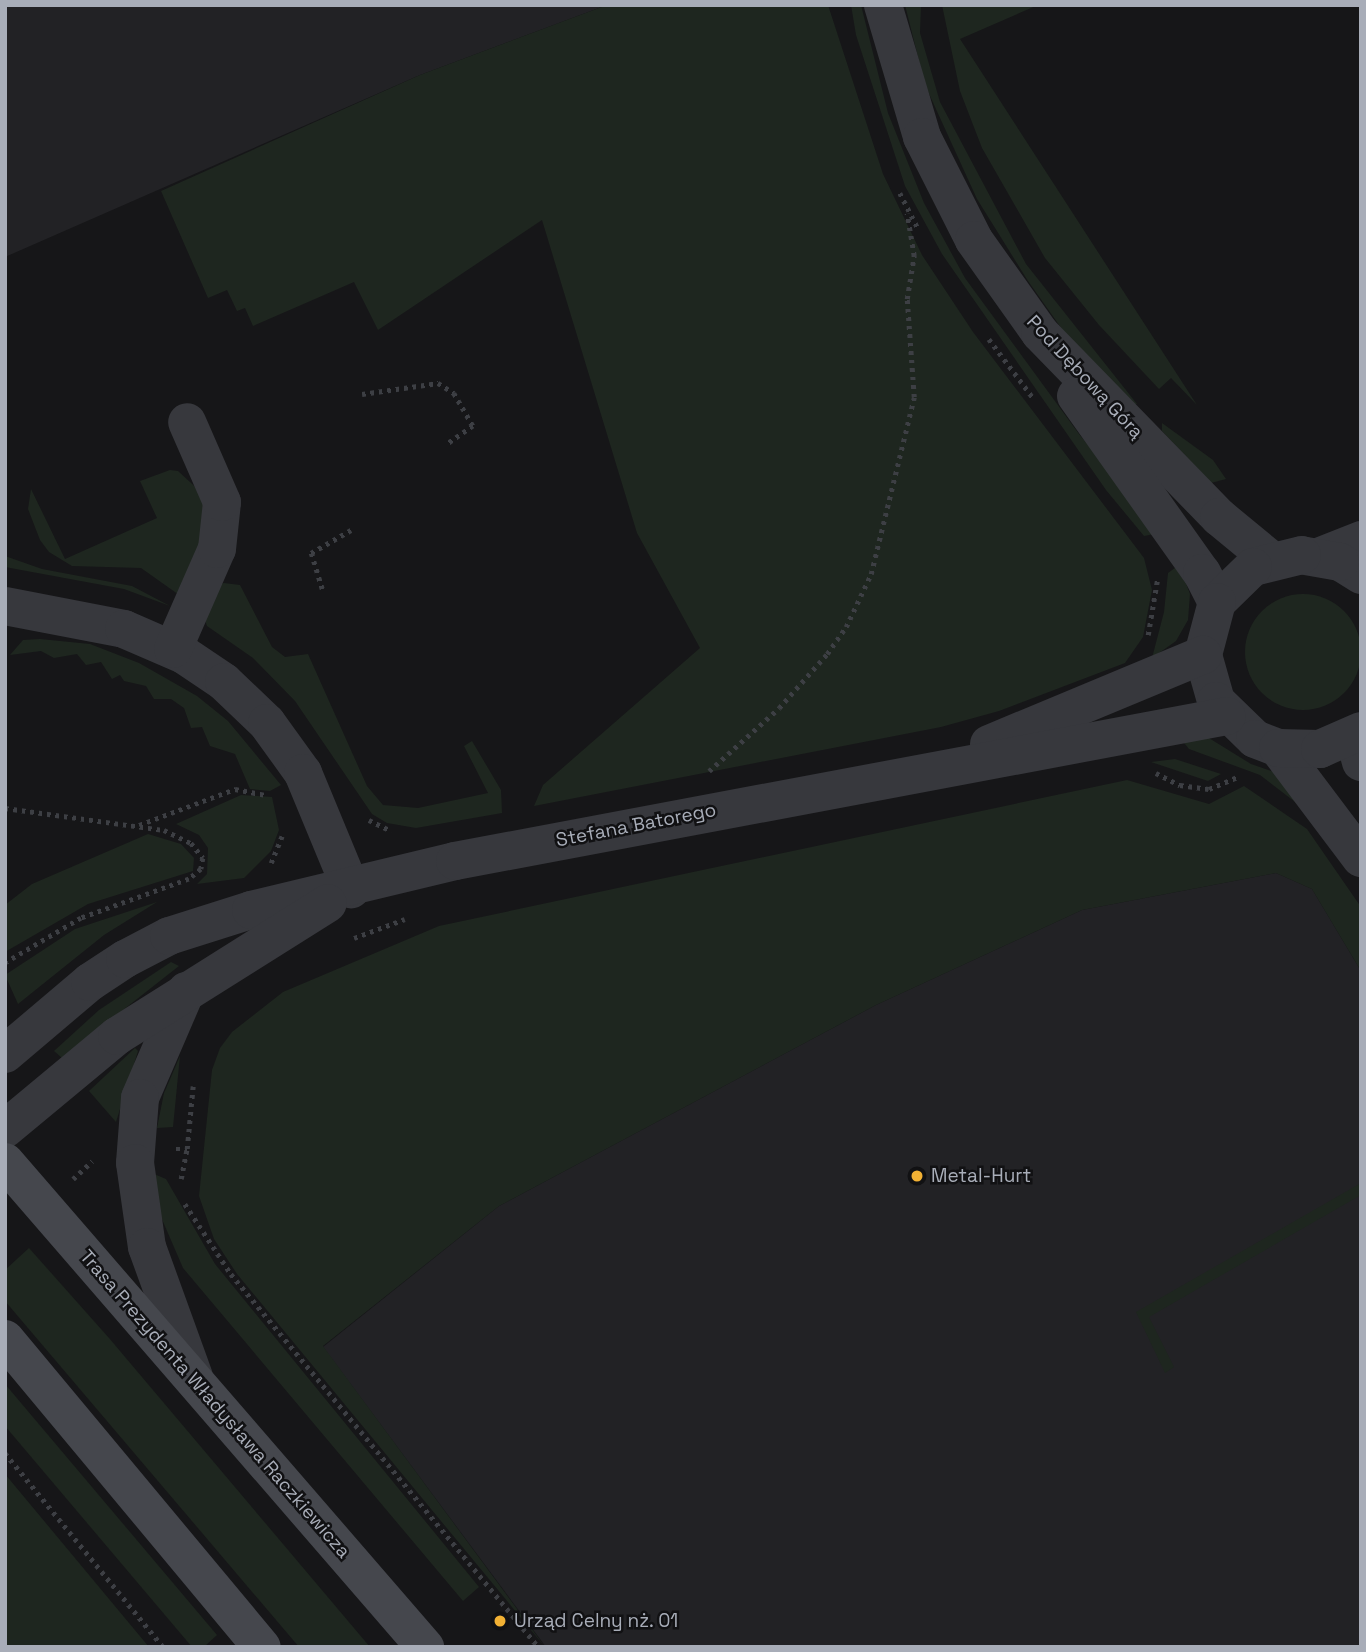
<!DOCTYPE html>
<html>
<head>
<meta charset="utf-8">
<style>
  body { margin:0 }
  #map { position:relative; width:1366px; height:1652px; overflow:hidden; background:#161618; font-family:"Space Grotesk",sans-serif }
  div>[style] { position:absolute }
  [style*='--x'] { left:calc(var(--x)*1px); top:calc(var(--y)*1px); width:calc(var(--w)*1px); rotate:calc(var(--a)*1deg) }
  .built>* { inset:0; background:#222225 }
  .green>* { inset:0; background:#1e261f }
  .round { border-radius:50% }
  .path>* { height:4.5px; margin-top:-2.25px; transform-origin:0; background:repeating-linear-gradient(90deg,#3d3f44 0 3.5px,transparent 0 8.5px) }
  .minor>* { height:38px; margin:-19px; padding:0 19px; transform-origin:19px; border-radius:19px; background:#37383d }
  .tertiary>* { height:38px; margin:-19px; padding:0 19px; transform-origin:19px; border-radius:19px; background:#37383d }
  .secondary>* { height:38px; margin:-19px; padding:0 19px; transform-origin:19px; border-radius:19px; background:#45474d }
  .dots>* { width:19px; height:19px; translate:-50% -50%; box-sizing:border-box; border:4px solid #111113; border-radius:50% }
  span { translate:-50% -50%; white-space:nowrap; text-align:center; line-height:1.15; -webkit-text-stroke:5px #111113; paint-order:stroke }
  .street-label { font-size:19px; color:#a8adb8 }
  .poi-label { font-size:19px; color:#a8adb8 }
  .left { translate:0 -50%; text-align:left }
  .frame { position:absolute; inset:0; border:7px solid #a8adb8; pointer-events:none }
</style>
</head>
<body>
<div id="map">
  <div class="built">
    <div style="clip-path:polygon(5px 5px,607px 5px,420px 75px,5px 257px)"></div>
    <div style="clip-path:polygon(1276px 873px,1312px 889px,1361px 971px,1361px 1647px,546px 1647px,323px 1347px,499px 1206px,876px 1005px,1082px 910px)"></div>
  </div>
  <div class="green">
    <div style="clip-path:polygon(607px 5px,828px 5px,883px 174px,922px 255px,973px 332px,1144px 558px,1152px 590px,1143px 637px,1125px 663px,999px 711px,941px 727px,534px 806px,543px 785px,700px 648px,637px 533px,542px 220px,378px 330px,354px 282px,253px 326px,245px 308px,237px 311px,227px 290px,208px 298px,161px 191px,420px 75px)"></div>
    <div style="clip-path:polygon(851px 5px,861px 5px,888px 113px,924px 203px,965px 278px,1079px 434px,1160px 533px,1144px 536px,1106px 490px,942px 254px,905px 186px,856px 35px)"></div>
    <div style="clip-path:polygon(905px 5px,921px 5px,920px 33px,940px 102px,1026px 264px,1137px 404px,1129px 405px,1086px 363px,1028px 281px,977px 199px,925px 85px)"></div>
    <div style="clip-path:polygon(942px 5px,1038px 5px,960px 39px,1197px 405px,1171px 378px,1159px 389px,1099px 325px,1045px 258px,982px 148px,960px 91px)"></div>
    <div style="clip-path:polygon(1162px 423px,1213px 460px,1226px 479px,1211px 483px,1162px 431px)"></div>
    <div style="clip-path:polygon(170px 470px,178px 471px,203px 494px,210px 514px,182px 597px,141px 568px,72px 566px,49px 552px,40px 540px,28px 509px,31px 489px,65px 559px,157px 518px,140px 481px)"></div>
    <div style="clip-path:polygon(5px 556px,42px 569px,132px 586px,170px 606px,124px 589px,5px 567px)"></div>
    <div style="clip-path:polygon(1179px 565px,1190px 594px,1188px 620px,1176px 641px,1152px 658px,1164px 612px,1168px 573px)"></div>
    <div style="clip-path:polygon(224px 583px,240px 585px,272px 647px,285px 657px,308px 654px,367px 786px,383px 805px,418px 808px,488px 793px,464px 746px,472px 741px,501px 790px,502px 813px,416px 828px,387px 823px,372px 814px,295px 701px,253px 658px,207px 626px,204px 617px,214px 586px)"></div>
    <div class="round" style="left:1245px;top:594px;width:116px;height:116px"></div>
    <div style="clip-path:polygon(40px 639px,90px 644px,139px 663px,197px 696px,228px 721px,281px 785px,270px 791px,250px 789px,235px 754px,210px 746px,202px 727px,191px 728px,184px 708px,171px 699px,154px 699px,146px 686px,124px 681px,120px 675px,112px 679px,101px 662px,86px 665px,77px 654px,54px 658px,41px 651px,10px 655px,23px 640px)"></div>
    <div style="clip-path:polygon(1204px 735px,1251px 764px,1277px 773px,1299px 805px,1260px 775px,1189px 749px,1180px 738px)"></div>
    <div style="clip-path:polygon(1175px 759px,1221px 774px,1208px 781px,1151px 762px)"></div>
    <div style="clip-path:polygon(1127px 780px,1209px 804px,1244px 786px,1307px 829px,1361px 907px,1361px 971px,1312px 889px,1276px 873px,1082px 910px,876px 1005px,499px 1206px,323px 1346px,545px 1647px,237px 1274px,214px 1239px,199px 1196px,212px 1070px,220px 1048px,232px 1032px,283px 992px,439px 926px)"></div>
    <div style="clip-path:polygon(241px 795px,272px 797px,279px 830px,271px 851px,244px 878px,197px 884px,207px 874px,208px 848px,199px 835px,176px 824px)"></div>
    <div style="clip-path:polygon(148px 834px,181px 844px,194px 858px,193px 871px,88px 904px,5px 952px,5px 905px,32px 884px)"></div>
    <div style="clip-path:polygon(157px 902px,104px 935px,18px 1004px,5px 975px,75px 929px)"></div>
    <div style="clip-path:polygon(171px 962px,179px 966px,62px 1058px,54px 1051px,99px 1010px)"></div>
    <div style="clip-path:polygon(135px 1048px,138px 1051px,116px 1122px,89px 1091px)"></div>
    <div style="clip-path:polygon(180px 1056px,173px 1127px,157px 1128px,164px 1093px)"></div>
    <div style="clip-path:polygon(154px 1174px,166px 1179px,215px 1264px,479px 1587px,463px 1601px,183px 1268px,158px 1210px)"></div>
    <div style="clip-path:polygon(1361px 1183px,1361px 1195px,1149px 1317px,1174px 1367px,1165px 1373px,1136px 1312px)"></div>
    <div style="clip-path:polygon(29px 1248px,109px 1338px,370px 1647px,299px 1647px,5px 1301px,5px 1270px)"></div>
    <div style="clip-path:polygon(5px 1384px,217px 1635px,204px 1647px,192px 1647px,5px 1426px)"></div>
    <div style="clip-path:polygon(5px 1474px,149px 1647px,5px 1647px)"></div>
  </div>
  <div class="path">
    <div style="--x:900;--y:193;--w:39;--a:63"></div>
    <div style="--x:989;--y:339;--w:75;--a:53.1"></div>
    <div style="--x:362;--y:394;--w:77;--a:-8.2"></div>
    <div style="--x:438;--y:383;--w:19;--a:32"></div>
    <div style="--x:454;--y:393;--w:38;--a:60"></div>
    <div style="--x:473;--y:426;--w:32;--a:145"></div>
    <div style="--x:322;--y:589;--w:38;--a:-107"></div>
    <div style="--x:311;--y:553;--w:46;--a:-29.9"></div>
    <div style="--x:1148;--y:635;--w:55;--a:-80.5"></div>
    <div style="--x:709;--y:771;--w:94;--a:-42"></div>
    <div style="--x:779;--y:708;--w:72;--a:-48.4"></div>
    <div style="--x:827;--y:654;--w:33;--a:-55"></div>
    <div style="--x:846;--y:627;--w:59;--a:-64.7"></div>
    <div style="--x:871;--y:574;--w:182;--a:-76.3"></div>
    <div style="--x:914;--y:397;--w:98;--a:-94.1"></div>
    <div style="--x:907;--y:299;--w:44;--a:-80.8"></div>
    <div style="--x:914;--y:256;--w:43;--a:-99.5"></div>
    <div style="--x:1156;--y:773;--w:27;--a:27"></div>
    <div style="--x:1180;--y:785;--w:29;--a:8"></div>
    <div style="--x:1209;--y:789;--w:33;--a:-23"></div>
    <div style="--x:5;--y:808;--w:161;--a:7.9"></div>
    <div style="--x:164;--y:830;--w:30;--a:26"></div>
    <div style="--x:191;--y:843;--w:19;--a:51"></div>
    <div style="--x:203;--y:858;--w:11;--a:100"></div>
    <div style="--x:201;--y:869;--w:16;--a:140"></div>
    <div style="--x:189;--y:879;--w:115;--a:160.1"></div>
    <div style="--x:81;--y:918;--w:88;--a:149.4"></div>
    <div style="--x:369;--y:820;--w:25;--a:26"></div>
    <div style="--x:139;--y:825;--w:103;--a:-20.6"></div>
    <div style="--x:235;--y:789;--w:32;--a:11"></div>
    <div style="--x:271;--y:863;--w:29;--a:-68"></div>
    <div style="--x:354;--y:938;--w:54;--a:-20.4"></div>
    <div style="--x:176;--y:1149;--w:11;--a:0"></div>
    <div style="--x:187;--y:1149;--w:63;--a:-84.6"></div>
    <div style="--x:73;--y:1179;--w:26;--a:-43"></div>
    <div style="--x:181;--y:1179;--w:31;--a:-79"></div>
    <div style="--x:185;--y:1204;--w:84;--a:56.7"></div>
    <div style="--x:231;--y:1274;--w:483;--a:50.5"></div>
    <div style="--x:5;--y:1453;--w:250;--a:50.8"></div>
  </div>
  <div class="minor">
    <div style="--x:1321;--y:556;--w:43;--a:-21.8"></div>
    <div style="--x:5;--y:606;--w:121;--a:10.9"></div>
    <div style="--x:124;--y:629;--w:65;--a:23.4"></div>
    <div style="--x:184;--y:655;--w:48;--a:34"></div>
    <div style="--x:224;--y:682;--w:59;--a:43.6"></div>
    <div style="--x:267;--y:723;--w:62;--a:54.2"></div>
    <div style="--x:303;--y:773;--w:126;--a:67.5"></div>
    <div style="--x:173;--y:649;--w:109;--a:-66.3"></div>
    <div style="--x:217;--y:549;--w:47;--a:-83.9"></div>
    <div style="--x:222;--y:502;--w:87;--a:-113.6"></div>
    <div style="--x:1354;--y:736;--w:27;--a:75"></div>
    <div style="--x:1278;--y:748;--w:138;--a:53"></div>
  </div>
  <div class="tertiary">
    <div style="--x:883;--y:5;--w:138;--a:73.5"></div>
    <div style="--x:922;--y:137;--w:115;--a:63.2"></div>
    <div style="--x:974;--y:240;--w:114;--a:54.6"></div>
    <div style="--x:1040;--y:333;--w:257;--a:45.8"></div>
    <div style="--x:1219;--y:517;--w:66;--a:39.5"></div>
    <div style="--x:1076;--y:396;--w:217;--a:54.6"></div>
    <div style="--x:1202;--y:573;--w:33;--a:63"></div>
    <div style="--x:1361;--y:575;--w:25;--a:-148"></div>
    <div style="--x:1340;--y:562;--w:39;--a:-170"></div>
    <div style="--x:1302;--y:555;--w:50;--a:166.2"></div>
    <div style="--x:1253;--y:567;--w:50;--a:135.8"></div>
    <div style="--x:1217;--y:602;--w:55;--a:104.8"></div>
    <div style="--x:1203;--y:655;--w:48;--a:74.2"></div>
    <div style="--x:1216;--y:701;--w:54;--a:44.3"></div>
    <div style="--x:1255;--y:739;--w:25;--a:21"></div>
    <div style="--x:1278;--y:748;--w:42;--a:1.4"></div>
    <div style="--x:1320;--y:749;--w:45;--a:-23.7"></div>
    <div style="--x:989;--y:744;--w:232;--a:-22.6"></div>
    <div style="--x:186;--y:991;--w:116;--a:113.3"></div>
    <div style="--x:140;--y:1098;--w:65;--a:94.4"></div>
    <div style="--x:135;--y:1163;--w:85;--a:81.9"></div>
    <div style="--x:147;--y:1247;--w:138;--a:70.1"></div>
    <div style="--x:5;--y:1054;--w:111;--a:-40.3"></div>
    <div style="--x:90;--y:982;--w:42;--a:-33.3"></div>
    <div style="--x:125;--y:959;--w:50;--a:-27.6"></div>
    <div style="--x:169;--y:936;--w:86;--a:-17.6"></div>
    <div style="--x:251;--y:910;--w:210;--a:-13.5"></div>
    <div style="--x:455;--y:861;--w:785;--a:-10.64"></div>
    <div style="--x:5;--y:1129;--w:146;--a:-39.7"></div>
    <div style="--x:117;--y:1036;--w:249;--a:-32.2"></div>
  </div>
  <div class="secondary">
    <div style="--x:5;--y:1162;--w:642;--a:49.11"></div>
    <div style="--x:5;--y:1339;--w:401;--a:50.2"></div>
  </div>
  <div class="dots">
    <div style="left:917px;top:1176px;background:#f2b134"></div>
    <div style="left:500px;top:1621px;background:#f2b134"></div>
  </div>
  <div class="street-label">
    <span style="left:1085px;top:377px;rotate:47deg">Pod Dębową Górą</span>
    <span style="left:636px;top:825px;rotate:-11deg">Stefana Batorego</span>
    <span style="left:215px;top:1404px;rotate:49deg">Trasa Prezydenta Władysława Raczkiewicza</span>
  </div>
  <div class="poi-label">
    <span class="left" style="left:931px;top:1176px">Metal-Hurt</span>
    <span class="left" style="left:514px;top:1621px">Urząd Celny nż. 01</span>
  </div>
  <div class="frame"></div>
</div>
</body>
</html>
